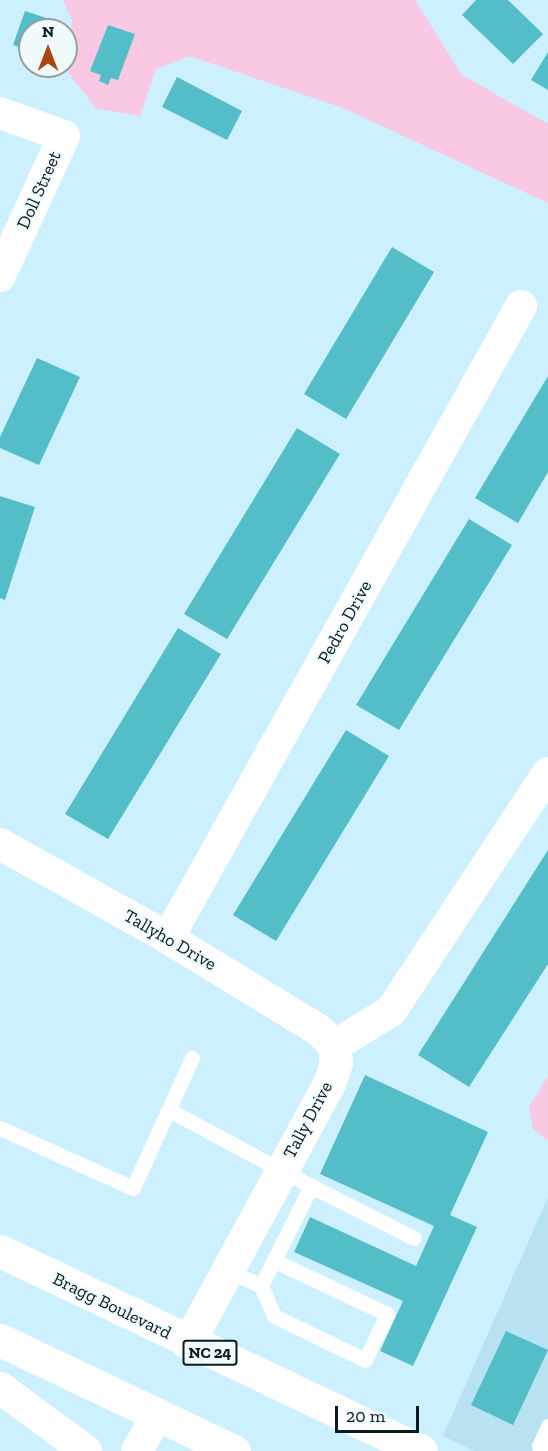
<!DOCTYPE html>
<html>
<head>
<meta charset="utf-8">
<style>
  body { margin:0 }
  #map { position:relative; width:548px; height:1451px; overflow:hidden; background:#cdf0ff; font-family:"Zilla Slab",serif }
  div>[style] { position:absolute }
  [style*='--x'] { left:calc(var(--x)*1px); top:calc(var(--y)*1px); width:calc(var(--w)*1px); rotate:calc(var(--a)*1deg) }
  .built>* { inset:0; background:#b8e1f2 }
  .green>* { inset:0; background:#f9c8e3 }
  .building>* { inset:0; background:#53bdc8 }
  .service>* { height:15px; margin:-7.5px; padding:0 7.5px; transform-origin:7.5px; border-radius:7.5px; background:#fff }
  .minor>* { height:32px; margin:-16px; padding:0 16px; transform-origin:16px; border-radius:16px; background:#fff }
  .tertiary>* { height:33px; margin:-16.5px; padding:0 16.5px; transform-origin:16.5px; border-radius:16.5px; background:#fff }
  .primary>* { height:33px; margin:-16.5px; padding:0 16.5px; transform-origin:16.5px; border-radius:16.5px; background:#fff }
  span { translate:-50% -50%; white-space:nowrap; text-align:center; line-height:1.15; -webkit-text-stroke:4.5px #f0f9fc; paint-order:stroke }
  .shield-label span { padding:2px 4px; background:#f0f9fc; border:2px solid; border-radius:4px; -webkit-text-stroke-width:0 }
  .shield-label { font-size:16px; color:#091a20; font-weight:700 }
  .street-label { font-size:18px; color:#091a20 }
  .north { position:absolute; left:18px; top:18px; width:60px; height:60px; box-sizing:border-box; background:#f0f9fc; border:2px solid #94a0a4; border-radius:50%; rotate:0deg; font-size:16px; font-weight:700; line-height:24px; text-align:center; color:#091a20 }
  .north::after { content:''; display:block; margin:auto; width:21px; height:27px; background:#a9470c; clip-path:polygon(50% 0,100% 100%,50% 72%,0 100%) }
  .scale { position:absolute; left:335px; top:1406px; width:84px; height:27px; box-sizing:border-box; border:3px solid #091a20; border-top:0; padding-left:8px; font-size:18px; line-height:21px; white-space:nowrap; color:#091a20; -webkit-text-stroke:4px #f0f9fc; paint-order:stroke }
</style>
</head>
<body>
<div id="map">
  <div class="built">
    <div style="clip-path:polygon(548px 1197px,548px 1451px,474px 1451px,443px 1436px)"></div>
  </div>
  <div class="green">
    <div style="clip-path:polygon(63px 0,415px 0,462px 75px,548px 124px,548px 203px,343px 108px,189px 56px,156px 69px,140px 116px,96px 108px,67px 71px,72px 20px)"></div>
    <div style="clip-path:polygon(548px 1076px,548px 1141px,533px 1129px,529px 1107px)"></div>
  </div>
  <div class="building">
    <div style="clip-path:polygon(476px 0,508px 0,543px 34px,513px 64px,462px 15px)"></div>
    <div style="clip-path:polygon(25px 11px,61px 23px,58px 30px,30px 30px,30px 51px,13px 45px)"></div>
    <div style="clip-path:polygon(108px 25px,135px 34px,118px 80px,111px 78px,108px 85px,99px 81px,101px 75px,90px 71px)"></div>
    <div style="clip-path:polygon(548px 52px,548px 90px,531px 80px)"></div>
    <div style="clip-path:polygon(177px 77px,242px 111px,227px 140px,162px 107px)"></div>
    <div style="clip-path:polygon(392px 247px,434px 272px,346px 419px,304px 394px)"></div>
    <div style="clip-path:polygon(37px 358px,80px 377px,39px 465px,0 448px,0 437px)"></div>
    <div style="clip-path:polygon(548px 376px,548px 472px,518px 523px,475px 498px)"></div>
    <div style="clip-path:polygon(297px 428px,340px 454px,227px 639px,184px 614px)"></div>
    <div style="clip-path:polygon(0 496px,35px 507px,5px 600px,0 598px)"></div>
    <div style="clip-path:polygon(469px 519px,512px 545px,399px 730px,356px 705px)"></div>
    <div style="clip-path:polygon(178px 628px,221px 654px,108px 839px,65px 814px)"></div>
    <div style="clip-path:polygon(346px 730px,389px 756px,276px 941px,233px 915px)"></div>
    <div style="clip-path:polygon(548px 850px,548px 964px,469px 1087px,418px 1055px)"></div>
    <div style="clip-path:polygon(365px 1075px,488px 1132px,450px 1215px,477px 1227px,413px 1366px,380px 1351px,403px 1301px,294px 1252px,310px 1217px,416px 1266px,434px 1226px,320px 1174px)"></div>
    <div style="clip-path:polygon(506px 1331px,548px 1350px,513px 1425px,471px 1405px)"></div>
  </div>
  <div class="service">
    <div style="--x:169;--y:1110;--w:161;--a:28.2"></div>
    <div style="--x:0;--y:1128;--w:146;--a:24.3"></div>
    <div style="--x:133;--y:1188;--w:143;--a:-65.6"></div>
    <div style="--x:275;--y:1261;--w:124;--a:25.3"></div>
    <div style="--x:387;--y:1314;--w:51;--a:115.6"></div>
    <div style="--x:365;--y:1360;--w:101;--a:-154.2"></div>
    <div style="--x:274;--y:1316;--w:33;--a:-113"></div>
    <div style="--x:261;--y:1286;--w:112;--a:-63.4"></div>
    <div style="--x:311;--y:1186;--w:115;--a:26.8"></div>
    <div style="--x:227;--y:1270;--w:38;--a:25"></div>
    <div style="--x:548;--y:1426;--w:22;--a:114"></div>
    <div style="--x:539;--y:1446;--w:10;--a:24"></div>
  </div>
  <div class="minor">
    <div style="--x:0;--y:113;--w:68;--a:19.8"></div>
    <div style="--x:64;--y:136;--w:154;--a:114.6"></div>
    <div style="--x:0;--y:844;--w:193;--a:29.2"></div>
    <div style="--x:168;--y:938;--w:177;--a:31.4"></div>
    <div style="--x:319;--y:1030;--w:22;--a:47"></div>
    <div style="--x:334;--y:1046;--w:67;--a:-31.6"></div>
    <div style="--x:391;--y:1011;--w:285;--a:-56.6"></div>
    <div style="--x:168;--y:938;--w:724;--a:-60.81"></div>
    <div style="--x:0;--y:1388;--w:107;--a:36.2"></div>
    <div style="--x:137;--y:1451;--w:41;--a:-60.9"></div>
  </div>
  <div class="tertiary">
    <div style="--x:188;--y:1343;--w:298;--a:-61.5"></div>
    <div style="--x:330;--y:1081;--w:20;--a:-72"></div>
    <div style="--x:336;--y:1062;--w:16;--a:-97"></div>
  </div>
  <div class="primary">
    <div style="--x:0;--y:1251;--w:466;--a:25.4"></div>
    <div style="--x:0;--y:1340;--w:259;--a:25.4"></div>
  </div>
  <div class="shield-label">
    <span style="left:210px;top:1353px">NC 24</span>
  </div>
  <div class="street-label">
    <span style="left:39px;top:190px;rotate:-66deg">Doll Street</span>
    <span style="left:345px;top:622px;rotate:-61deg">Pedro Drive</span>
    <span style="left:170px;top:940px;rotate:30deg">Tallyho Drive</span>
    <span style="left:308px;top:1120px;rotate:-62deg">Tally Drive</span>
    <span style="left:112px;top:1306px;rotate:26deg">Bragg Boulevard</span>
  </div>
  <div class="north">N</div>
  <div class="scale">20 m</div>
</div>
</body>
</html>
